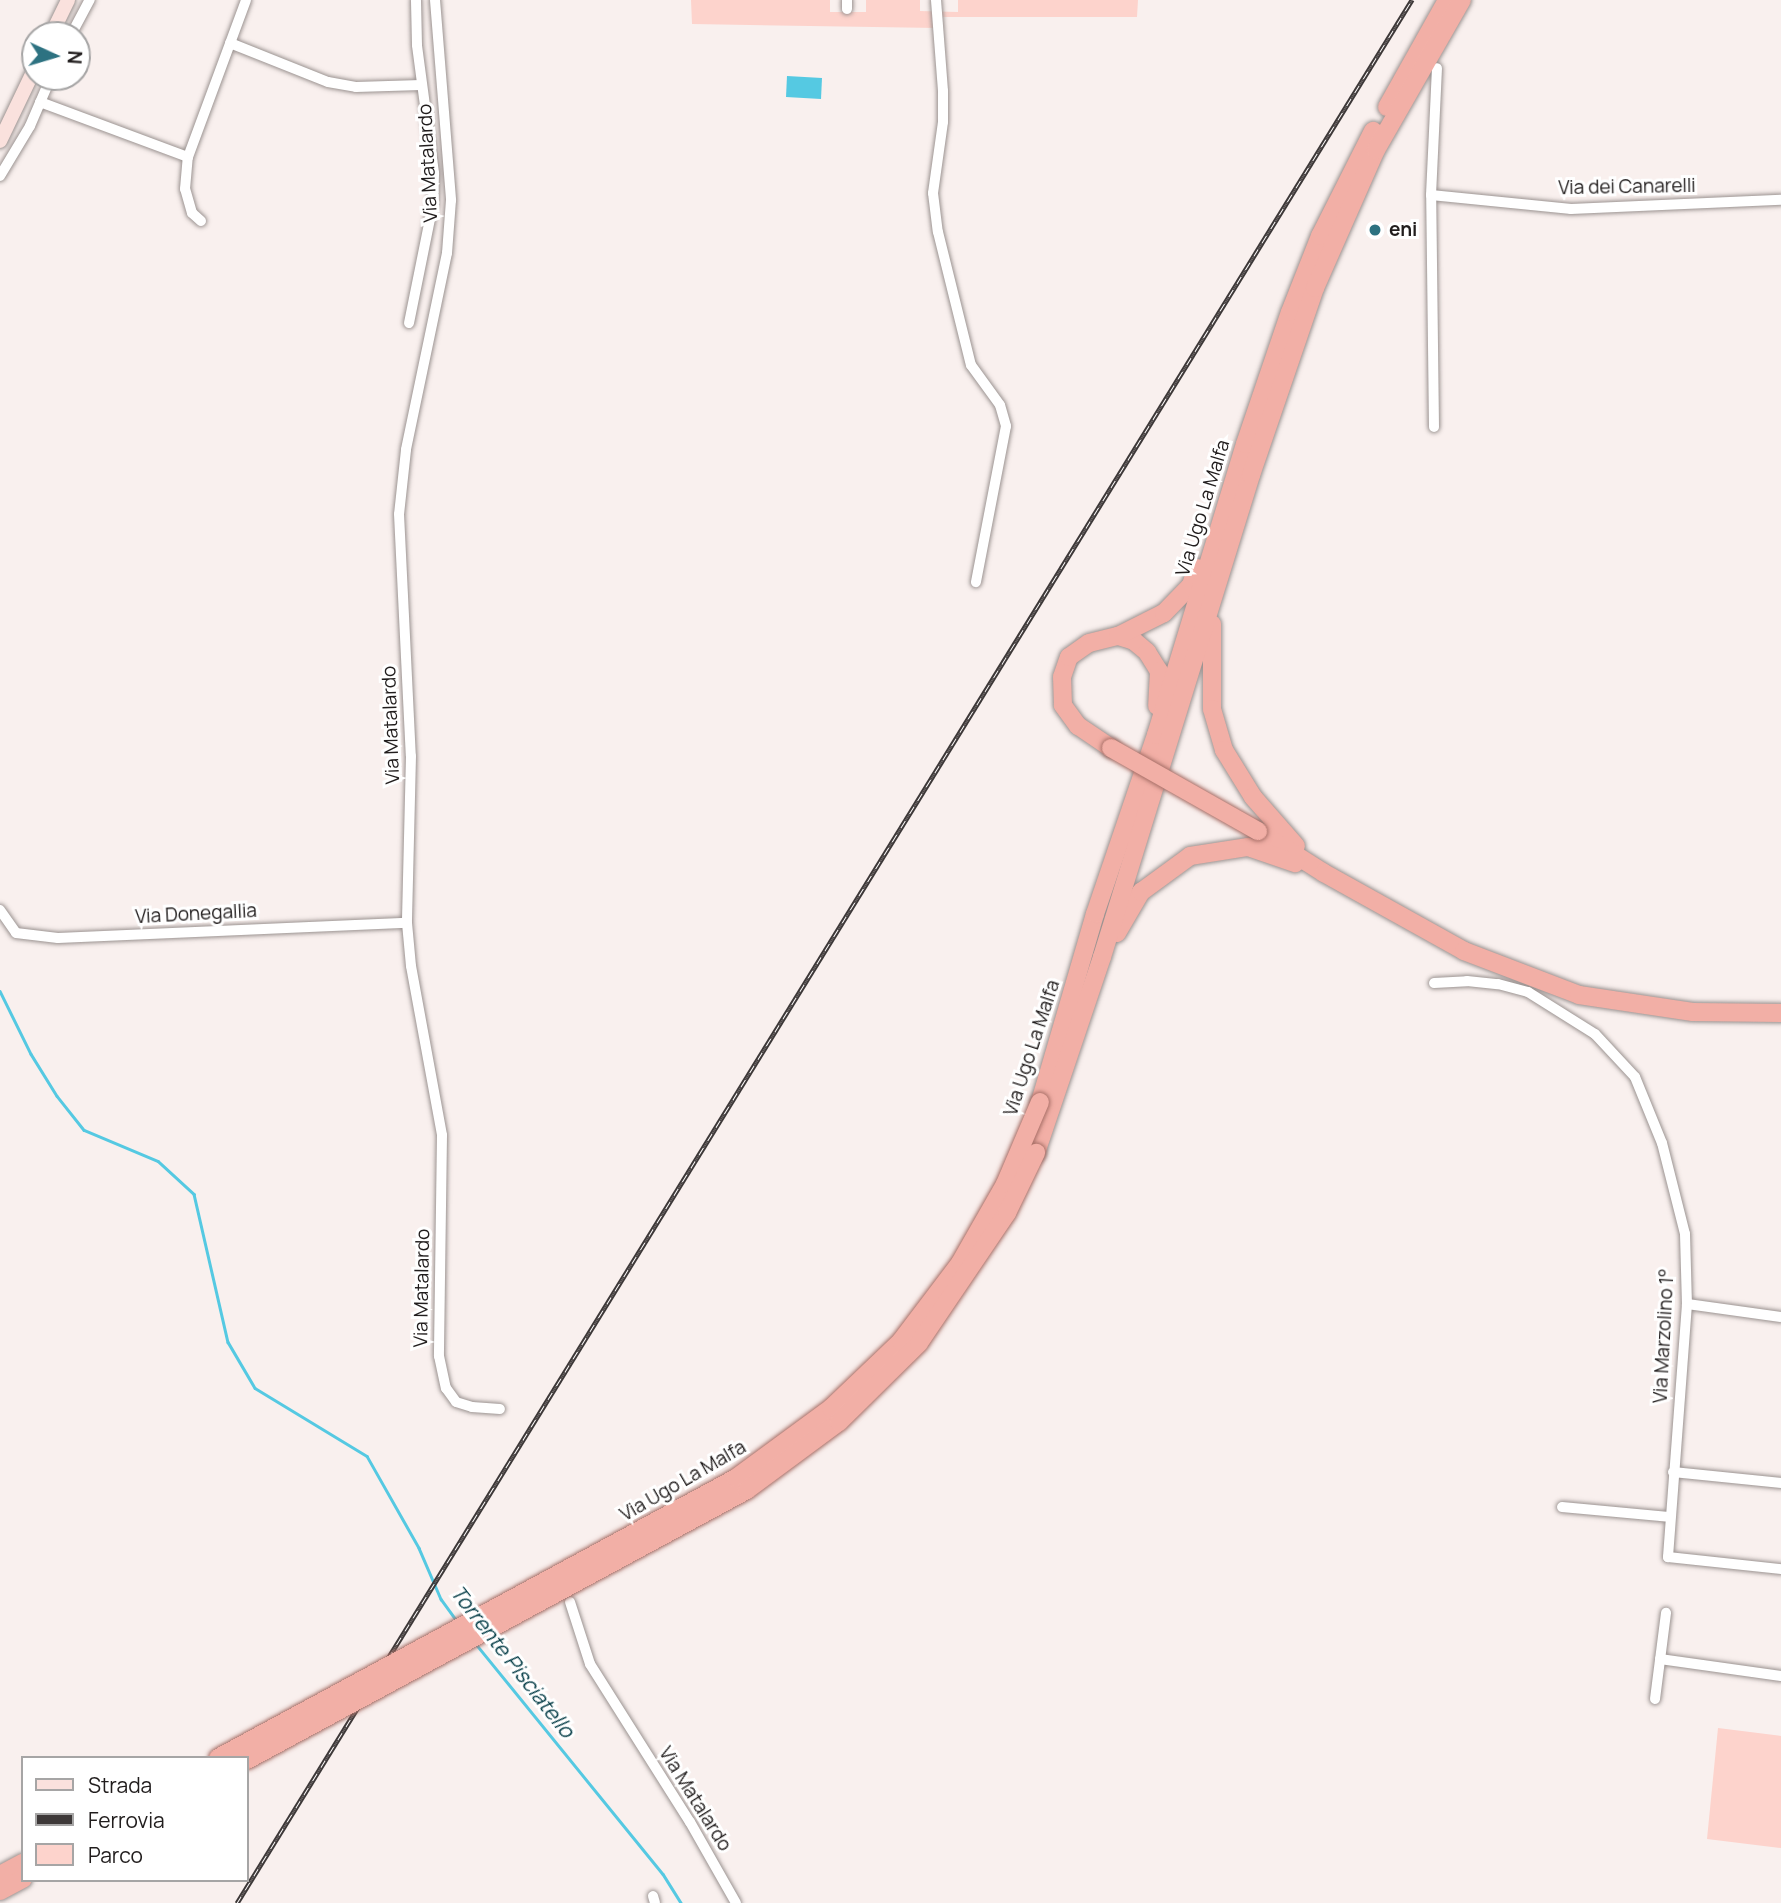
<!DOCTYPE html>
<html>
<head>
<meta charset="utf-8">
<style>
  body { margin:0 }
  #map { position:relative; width:1781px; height:1903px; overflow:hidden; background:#f9f0ee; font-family:Manrope,sans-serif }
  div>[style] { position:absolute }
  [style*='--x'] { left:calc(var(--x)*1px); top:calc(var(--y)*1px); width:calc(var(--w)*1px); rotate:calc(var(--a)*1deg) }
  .green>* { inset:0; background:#fdd3cc }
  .water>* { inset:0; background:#55c9e2 }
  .stream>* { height:2.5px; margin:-1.25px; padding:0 1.25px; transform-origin:1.25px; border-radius:1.25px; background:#55c9e2 }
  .roads { filter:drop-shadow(0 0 2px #9b9391) drop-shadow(0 0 2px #9b9391) }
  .minor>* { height:10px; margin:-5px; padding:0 5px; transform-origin:5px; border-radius:5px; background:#fff }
  .secondary>* { height:14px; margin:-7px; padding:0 7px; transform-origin:7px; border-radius:7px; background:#fae1dd }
  .trunk>* { height:18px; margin:-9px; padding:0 9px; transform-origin:9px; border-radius:9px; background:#f2afa6 }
  .rail>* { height:5px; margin-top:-2.5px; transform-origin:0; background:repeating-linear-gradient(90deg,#fff 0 8px,#3d3838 0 16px); box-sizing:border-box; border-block:2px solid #3d3838 }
  .bridges { filter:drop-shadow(0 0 2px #a76f67) drop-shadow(0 0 2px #a76f67) }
  .trunk-bridge>* { height:18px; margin:-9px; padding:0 9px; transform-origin:9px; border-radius:9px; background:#f2afa6 }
  .dots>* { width:19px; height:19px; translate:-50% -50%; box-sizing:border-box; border:4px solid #fff; border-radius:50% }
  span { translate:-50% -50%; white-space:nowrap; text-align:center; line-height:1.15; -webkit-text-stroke:6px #fff; paint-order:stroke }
  .street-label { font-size:19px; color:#211d1d }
  .poi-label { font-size:19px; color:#211d1d; font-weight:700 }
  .left { translate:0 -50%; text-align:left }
  .water-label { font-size:21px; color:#043c46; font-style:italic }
  .legend { position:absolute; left:21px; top:1756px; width:228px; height:126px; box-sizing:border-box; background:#fff; border:2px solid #a6a5a5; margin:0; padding:9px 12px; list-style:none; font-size:21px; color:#211d1d }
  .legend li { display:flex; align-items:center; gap:14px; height:35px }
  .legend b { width:35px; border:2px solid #a6a5a5 }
  .north { position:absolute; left:21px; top:21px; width:70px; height:70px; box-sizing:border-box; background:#fff; border:2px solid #a6a5a5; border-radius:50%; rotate:94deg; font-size:19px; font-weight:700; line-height:28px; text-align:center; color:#211d1d }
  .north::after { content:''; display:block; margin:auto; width:24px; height:32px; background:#2d7281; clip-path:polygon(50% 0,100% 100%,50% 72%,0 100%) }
</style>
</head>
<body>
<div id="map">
  <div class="green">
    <div style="clip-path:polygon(691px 0,830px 0,830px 12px,866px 12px,866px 0,920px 0,920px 11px,958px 12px,958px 0,1138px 0,1137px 17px,941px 17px,937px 28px,692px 24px)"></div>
    <div style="clip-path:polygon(1718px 1728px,1781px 1736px,1781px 1848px,1707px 1839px)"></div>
  </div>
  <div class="water">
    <div style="clip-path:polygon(787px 76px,822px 78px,821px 99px,786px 97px)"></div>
  </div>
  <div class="stream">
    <div style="--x:0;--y:991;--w:70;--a:63.8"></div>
    <div style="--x:31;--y:1054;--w:49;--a:58.2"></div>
    <div style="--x:57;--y:1096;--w:43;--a:51.5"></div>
    <div style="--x:84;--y:1130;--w:80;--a:22.7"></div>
    <div style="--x:158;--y:1161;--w:49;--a:42.5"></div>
    <div style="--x:194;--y:1194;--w:152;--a:77.1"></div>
    <div style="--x:228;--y:1342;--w:53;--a:59.6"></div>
    <div style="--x:255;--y:1388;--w:131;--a:31.3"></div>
    <div style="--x:367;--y:1456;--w:106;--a:60.5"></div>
    <div style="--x:419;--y:1548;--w:56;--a:66.7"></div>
    <div style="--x:441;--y:1599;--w:26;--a:54"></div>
    <div style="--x:476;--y:1644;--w:296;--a:50.9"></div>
    <div style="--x:663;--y:1874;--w:34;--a:58"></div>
  </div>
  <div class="roads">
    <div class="minor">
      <div style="--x:435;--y:0;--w:201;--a:85.4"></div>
      <div style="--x:451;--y:200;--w:53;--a:94.3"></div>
      <div style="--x:447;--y:253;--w:201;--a:101.8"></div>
      <div style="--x:406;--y:450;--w:64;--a:96.2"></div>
      <div style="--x:399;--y:514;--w:242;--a:87.2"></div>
      <div style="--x:411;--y:756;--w:167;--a:91.4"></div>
      <div style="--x:407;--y:923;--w:43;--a:84.7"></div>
      <div style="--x:411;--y:966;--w:172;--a:79.6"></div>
      <div style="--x:442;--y:1135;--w:221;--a:90.8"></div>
      <div style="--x:439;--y:1356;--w:33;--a:78"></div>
      <div style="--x:446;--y:1388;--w:17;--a:54"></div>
      <div style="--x:456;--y:1402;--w:17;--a:17"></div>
      <div style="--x:472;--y:1407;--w:28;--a:4"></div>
      <div style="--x:936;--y:0;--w:91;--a:85.6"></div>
      <div style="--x:943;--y:91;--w:31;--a:90"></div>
      <div style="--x:943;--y:122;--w:72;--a:98"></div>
      <div style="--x:933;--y:193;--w:39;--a:83"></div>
      <div style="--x:938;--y:232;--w:137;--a:76.1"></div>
      <div style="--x:971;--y:365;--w:49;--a:54.1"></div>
      <div style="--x:1000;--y:405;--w:22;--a:74"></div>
      <div style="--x:1006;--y:426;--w:159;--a:100.9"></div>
      <div style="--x:847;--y:9;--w:9;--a:-90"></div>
      <div style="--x:71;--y:35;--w:40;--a:-62"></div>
      <div style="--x:230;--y:43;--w:105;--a:21.7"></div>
      <div style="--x:328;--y:82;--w:28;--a:10"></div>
      <div style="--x:356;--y:87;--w:65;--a:-1.8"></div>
      <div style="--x:40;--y:102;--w:158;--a:20.4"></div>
      <div style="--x:0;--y:176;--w:58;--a:-59"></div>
      <div style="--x:30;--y:126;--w:53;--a:-66.8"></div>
      <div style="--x:1431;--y:195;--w:141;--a:5.7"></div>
      <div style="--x:1571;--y:209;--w:210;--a:-2.5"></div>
      <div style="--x:201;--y:221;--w:12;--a:-138"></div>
      <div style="--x:192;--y:213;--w:25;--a:-106"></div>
      <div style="--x:185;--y:189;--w:32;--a:-85"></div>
      <div style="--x:188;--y:157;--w:167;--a:-69.7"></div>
      <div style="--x:409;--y:323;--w:121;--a:-78.6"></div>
      <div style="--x:433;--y:204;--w:31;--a:-88"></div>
      <div style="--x:434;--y:173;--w:129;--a:-97.6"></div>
      <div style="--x:417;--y:45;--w:45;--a:-91.3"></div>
      <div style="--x:1434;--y:427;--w:232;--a:-90.7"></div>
      <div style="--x:1431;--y:195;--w:127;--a:-87.3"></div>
      <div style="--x:0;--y:910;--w:28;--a:55"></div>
      <div style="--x:16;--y:933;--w:42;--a:6.8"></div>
      <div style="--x:58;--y:938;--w:349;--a:-2.5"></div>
      <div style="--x:1434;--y:983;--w:33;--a:-3"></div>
      <div style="--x:1467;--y:981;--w:31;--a:6"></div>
      <div style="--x:1498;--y:984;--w:31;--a:15"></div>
      <div style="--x:1528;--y:992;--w:79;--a:32.1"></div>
      <div style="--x:1595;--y:1034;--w:59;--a:47.1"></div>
      <div style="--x:1635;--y:1077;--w:71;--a:67.8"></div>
      <div style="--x:1662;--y:1143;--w:94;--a:75.8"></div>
      <div style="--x:1685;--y:1234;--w:70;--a:88.4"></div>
      <div style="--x:1687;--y:1304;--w:254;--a:94.3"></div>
      <div style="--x:1668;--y:1557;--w:114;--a:6.1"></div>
      <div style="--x:1687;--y:1304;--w:95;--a:7.9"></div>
      <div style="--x:1673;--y:1472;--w:109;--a:5.8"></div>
      <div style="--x:1562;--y:1507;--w:107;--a:5.3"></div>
      <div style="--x:570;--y:1602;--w:65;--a:72.1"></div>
      <div style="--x:590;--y:1664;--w:187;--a:57.7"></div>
      <div style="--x:690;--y:1822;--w:93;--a:60.4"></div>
      <div style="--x:1660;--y:1659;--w:122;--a:8"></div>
      <div style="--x:1655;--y:1699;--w:87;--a:-82.7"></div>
      <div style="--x:653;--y:1896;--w:7;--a:74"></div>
    </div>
    <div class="secondary">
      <div style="--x:51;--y:35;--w:39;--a:-64"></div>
      <div style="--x:0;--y:141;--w:81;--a:-64.4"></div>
    </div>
    <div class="trunk">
      <div style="--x:1387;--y:107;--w:123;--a:-60.7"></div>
      <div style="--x:1212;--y:624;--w:85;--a:90"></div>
      <div style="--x:1212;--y:709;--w:43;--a:73.7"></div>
      <div style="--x:1224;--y:750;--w:55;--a:58.3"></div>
      <div style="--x:1253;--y:797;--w:65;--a:48.7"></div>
      <div style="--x:1118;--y:636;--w:17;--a:17"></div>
      <div style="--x:1134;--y:641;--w:17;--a:40"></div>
      <div style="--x:1147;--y:652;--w:22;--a:58"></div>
      <div style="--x:1159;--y:671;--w:35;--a:93"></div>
      <div style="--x:1111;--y:748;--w:40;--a:-146"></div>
      <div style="--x:1078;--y:726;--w:26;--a:-126"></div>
      <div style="--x:1063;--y:705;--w:28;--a:-92"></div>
      <div style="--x:1062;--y:677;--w:21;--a:-71"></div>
      <div style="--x:1069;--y:657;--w:24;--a:-35"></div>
      <div style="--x:1089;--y:643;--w:30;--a:-14"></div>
      <div style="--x:1118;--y:636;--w:51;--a:-26.6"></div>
      <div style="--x:1164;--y:613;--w:39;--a:-46"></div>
      <div style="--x:1191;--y:585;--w:18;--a:-71"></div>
      <div style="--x:1258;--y:831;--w:78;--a:32.5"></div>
      <div style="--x:1324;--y:873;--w:160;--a:29.1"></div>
      <div style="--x:1464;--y:951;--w:123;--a:20.9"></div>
      <div style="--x:1579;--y:995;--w:115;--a:8.5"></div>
      <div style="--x:1693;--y:1012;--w:88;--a:0.7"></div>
      <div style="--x:1117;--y:933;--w:48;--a:-59.7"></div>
      <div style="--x:1141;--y:892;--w:61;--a:-36.3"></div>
      <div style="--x:1190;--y:856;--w:59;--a:-8.8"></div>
      <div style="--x:1248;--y:847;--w:50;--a:18.8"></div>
      <div style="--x:1040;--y:1102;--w:196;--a:-73.7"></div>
      <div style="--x:1095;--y:914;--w:189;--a:-71.2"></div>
      <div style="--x:1156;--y:735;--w:304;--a:-73"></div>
      <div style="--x:1245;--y:444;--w:139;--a:-71.2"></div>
      <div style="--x:1290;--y:312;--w:82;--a:-68.5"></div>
      <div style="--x:1320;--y:236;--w:118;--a:-63.2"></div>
      <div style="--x:1036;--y:1153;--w:207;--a:-71.4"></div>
      <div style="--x:1102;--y:957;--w:505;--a:-72.82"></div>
      <div style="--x:1251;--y:475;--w:198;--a:-71.1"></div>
      <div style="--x:1315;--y:288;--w:151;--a:-66.2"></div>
      <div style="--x:1376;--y:150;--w:173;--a:-60.2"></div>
      <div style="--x:0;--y:1875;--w:26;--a:-28"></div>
      <div style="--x:0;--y:1891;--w:26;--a:-28"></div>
    </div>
  </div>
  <div class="rail">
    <div style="--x:237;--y:1903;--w:2237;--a:-58.31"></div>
  </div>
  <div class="bridges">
    <div class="trunk-bridge">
      <div style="--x:1111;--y:748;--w:169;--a:29.5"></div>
      <div style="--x:218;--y:1758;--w:589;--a:-28.39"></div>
      <div style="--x:736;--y:1478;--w:118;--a:-36.4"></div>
      <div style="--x:831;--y:1408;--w:97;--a:-43.7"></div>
      <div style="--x:901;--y:1341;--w:98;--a:-52.9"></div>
      <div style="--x:960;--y:1263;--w:91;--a:-60.3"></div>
      <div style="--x:1005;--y:1184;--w:89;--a:-66.9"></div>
      <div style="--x:247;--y:1760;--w:568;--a:-28.37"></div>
      <div style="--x:747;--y:1490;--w:114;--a:-36.5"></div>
      <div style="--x:839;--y:1422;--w:112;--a:-44.6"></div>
      <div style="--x:919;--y:1343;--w:157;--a:-55.9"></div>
      <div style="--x:1007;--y:1213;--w:67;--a:-64.2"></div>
    </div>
  </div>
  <div class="dots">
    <div style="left:1375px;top:230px;background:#2d7281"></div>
  </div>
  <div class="street-label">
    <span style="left:428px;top:163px;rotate:-93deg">Via Matalardo</span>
    <span style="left:1627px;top:187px;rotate:-1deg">Via dei Canarelli</span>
    <span style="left:1203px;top:508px;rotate:-73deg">Via Ugo La Malfa</span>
    <span style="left:391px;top:725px;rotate:-92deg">Via Matalardo</span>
    <span style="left:196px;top:914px;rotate:-3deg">Via Donegallia</span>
    <span style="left:1032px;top:1048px;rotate:-72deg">Via Ugo La Malfa</span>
    <span style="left:422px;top:1288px;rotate:-89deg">Via Matalardo</span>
    <span style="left:1664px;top:1336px;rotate:-87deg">Via Marzolino 1°</span>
    <span style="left:683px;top:1481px;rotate:-30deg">Via Ugo La Malfa</span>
    <span style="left:695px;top:1799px;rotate:58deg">Via Matalardo</span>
  </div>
  <div class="poi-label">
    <span class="left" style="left:1389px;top:230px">eni</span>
  </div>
  <div class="water-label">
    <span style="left:513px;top:1661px;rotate:52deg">Torrente Pisciatello</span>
  </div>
  <ul class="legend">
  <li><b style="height:9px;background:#fae1dd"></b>Strada</li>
  <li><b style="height:9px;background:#3d3838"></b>Ferrovia</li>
  <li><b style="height:19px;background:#fdd3cc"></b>Parco</li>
  </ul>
  <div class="north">N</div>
</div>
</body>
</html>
